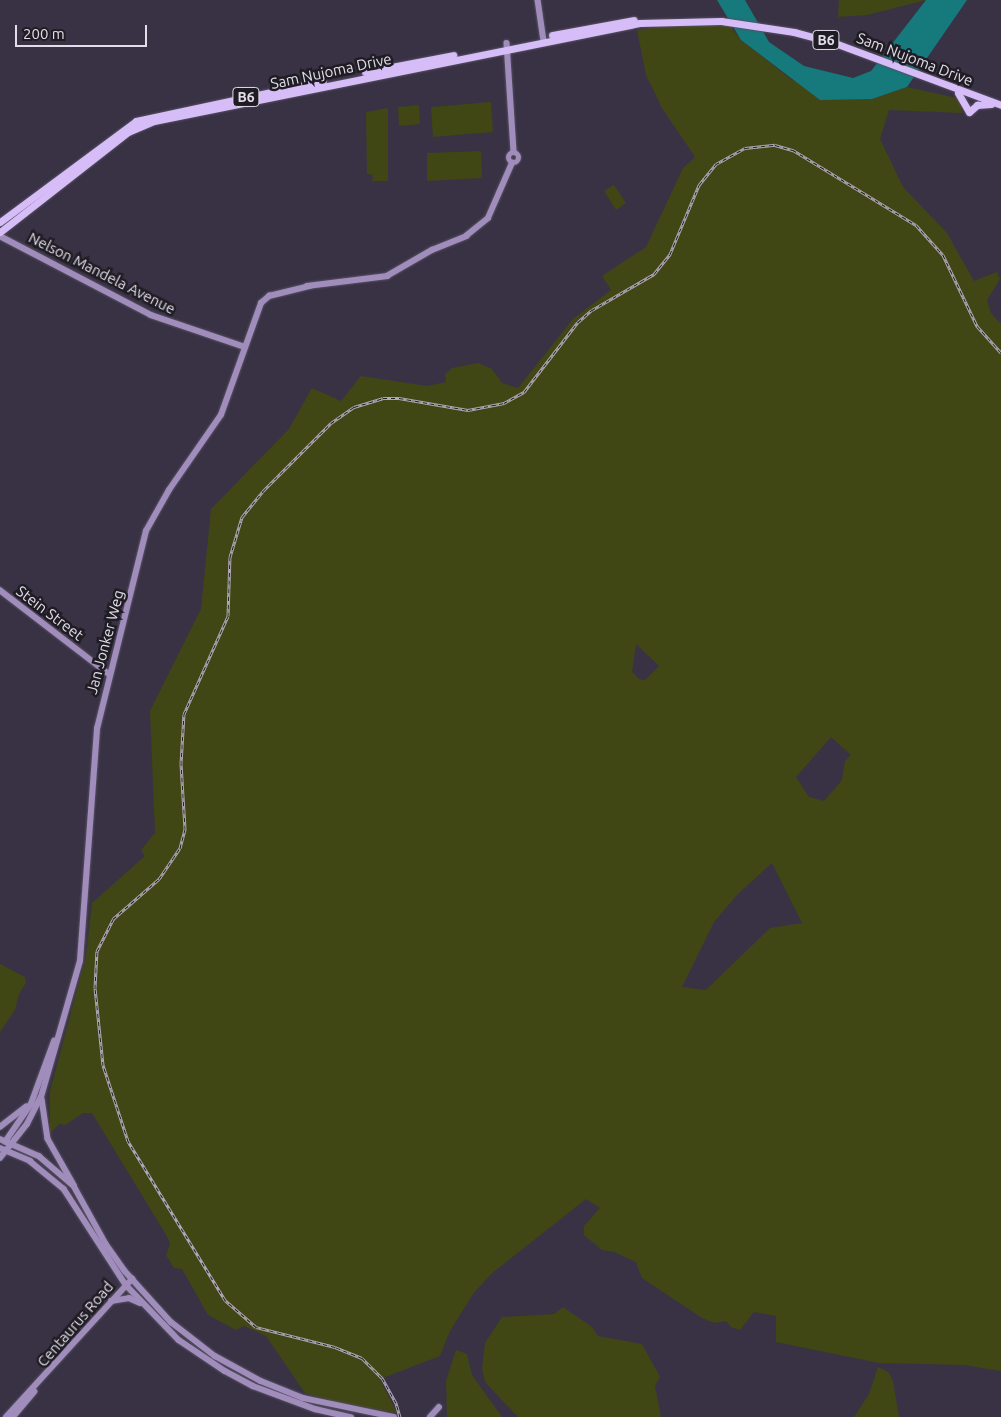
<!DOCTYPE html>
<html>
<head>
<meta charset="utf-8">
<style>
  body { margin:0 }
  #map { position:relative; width:1001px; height:1417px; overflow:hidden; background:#393245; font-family:Ubuntu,sans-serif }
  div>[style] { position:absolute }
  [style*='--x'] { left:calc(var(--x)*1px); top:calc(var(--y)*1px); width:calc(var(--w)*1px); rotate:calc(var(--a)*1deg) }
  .green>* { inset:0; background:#414615 }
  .water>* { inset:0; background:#16797c }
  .roads { filter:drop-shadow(0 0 1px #575163) drop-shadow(0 0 1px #575163) }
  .secondary>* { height:5.5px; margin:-2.75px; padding:0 2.75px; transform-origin:2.75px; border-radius:2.75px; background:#a08dbc }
  .secondary>.ring { margin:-2.75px; padding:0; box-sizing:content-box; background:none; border:5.5px solid #a08dbc; border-radius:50% }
  .highway>* { height:7px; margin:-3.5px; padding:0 3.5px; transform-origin:3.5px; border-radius:3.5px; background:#d6bdf8 }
  .rail>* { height:3px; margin-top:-1.5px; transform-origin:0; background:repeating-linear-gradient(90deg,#1f1c24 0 4px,#ada8b6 0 8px); box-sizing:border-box; border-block:1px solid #ada8b6 }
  span { translate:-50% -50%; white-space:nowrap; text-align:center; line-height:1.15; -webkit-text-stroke:5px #1f1c24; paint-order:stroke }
  .shield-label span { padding:1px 4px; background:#1f1c24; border:1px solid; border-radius:4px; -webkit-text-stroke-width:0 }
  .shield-label { font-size:14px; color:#e1dde9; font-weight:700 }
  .street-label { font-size:15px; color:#e1dde9 }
  .scale { position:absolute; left:15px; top:25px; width:132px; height:22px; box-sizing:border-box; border:2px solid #e1dde9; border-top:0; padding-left:6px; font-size:15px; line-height:18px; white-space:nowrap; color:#e1dde9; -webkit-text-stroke:4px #1f1c24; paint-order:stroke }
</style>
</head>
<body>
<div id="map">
  <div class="green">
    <div style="clip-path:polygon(839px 0,926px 0,867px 15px,838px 17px)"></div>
    <div style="clip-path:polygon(evenodd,664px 26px,730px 26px,741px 40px,792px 80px,872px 99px,907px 87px,957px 98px,961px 106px,962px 113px,889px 110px,880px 139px,903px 187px,947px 233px,974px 281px,997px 272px,1000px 279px,987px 300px,991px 313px,1001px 324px,1001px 1371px,964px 1365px,879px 1363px,776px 1342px,776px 1316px,754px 1312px,740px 1330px,731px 1327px,726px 1321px,715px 1323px,702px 1318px,642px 1278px,636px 1262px,614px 1252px,602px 1250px,584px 1235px,584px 1226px,600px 1208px,586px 1199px,491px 1274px,473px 1294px,450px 1331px,440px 1356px,380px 1379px,397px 1413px,332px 1401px,305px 1393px,266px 1336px,244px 1326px,236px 1330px,208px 1315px,182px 1269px,174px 1268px,166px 1255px,170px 1244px,168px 1238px,92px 1113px,83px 1113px,65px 1125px,59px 1124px,50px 1133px,50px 1091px,86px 956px,92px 903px,145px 856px,141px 850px,155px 833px,150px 711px,201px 609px,211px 509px,289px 429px,312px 388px,341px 401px,361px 376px,427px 386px,446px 382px,445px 374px,452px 368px,478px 363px,492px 369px,502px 383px,518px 388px,573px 319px,611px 290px,602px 276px,646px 247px,683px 168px,695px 157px,662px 108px,646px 75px,637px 30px,664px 26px,636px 644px,659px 666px,645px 680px,639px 679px,632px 672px,636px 644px,664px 26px,831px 737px,851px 755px,845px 761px,842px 780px,824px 801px,809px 797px,796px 777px,831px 737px,664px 26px,772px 863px,802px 923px,770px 928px,706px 990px,682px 987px,714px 922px,738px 894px,772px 863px)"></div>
    <div style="clip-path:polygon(491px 102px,493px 132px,433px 137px,431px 107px)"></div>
    <div style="clip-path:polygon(419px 105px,420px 124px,399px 126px,398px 107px)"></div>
    <div style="clip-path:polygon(388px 108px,388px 181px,372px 181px,373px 175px,367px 174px,366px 112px)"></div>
    <div style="clip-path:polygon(481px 151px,482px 178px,427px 181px,427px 153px)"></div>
    <div style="clip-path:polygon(614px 185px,626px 203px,616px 210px,604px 191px)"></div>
    <div style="clip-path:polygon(0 964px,25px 977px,26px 983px,19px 994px,15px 1010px,0 1032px)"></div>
    <div style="clip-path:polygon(563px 1307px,592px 1327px,598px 1336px,642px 1344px,660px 1377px,655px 1386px,661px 1417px,518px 1417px,485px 1382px,482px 1368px,485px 1343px,502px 1317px,554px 1314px)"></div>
    <div style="clip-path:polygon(456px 1350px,467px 1354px,472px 1375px,502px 1417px,447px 1417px,446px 1381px)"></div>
    <div style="clip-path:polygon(878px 1367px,888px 1372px,893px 1381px,899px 1417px,854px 1417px,869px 1394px)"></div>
  </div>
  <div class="water">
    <div style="clip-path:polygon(717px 0,745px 0,769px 42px,804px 66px,853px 78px,871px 71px,926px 0,967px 0,907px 87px,872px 99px,820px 100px,741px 40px)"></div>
  </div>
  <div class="roads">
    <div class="secondary">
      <div style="--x:538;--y:0;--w:41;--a:81.7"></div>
      <div style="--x:507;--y:43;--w:109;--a:86.3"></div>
      <div class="ring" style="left:508.5px;top:152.5px;width:5.5px;height:5.5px"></div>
      <div style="--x:0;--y:236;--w:170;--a:27.6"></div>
      <div style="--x:151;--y:315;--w:99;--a:18.8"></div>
      <div style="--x:307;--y:286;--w:81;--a:-7.1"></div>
      <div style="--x:387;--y:276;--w:52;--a:-30"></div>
      <div style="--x:432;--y:250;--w:37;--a:-22"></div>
      <div style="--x:466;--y:236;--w:28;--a:-39"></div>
      <div style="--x:488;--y:218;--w:60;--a:-66.4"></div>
      <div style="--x:0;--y:590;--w:138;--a:37.6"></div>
      <div style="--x:42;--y:1099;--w:40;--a:81.5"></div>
      <div style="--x:48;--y:1139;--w:53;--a:60.5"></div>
      <div style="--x:0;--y:1127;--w:33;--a:-38"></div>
      <div style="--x:0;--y:1139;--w:43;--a:23.6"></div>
      <div style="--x:39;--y:1156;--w:46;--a:40.6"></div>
      <div style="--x:74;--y:1186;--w:66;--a:61.1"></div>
      <div style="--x:106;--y:1244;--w:33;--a:55"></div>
      <div style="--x:125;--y:1271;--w:69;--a:48"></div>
      <div style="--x:171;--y:1322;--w:56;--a:37.7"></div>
      <div style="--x:215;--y:1356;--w:52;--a:28.5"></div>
      <div style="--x:261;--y:1381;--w:45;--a:22"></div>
      <div style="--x:303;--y:1398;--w:93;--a:11.8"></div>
      <div style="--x:5;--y:1142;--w:46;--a:-55.6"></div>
      <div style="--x:31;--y:1104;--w:67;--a:-69.9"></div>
      <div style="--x:0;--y:1148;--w:33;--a:23"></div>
      <div style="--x:30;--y:1161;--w:44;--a:39.5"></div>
      <div style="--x:64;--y:1189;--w:114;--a:57.1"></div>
      <div style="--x:126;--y:1285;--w:76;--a:46.1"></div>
      <div style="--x:179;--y:1340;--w:55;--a:34"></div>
      <div style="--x:225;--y:1371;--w:32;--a:28"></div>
      <div style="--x:253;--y:1386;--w:66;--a:20.4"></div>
      <div style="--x:315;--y:1409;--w:37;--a:13"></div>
      <div style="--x:0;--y:1158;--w:43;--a:-51.5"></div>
      <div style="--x:27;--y:1124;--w:30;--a:-63"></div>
      <div style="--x:41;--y:1097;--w:141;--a:-74"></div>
      <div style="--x:80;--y:961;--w:233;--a:-85.8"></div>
      <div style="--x:97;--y:729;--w:204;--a:-76.1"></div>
      <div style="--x:146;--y:531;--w:47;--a:-60.7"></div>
      <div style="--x:169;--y:490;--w:91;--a:-55.3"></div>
      <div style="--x:221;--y:415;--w:119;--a:-70.3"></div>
      <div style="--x:261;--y:303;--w:11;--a:-41"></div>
      <div style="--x:269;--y:296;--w:42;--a:-13.7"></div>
      <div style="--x:111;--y:1301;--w:18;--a:-9"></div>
      <div style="--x:129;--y:1298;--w:12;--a:24"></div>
      <div style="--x:6;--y:1417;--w:187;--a:-47.6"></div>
      <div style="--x:13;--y:1417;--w:33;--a:-50"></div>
      <div style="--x:430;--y:1417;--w:13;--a:-48"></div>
    </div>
    <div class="highway">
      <div style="--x:552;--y:35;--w:83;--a:-10.4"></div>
      <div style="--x:365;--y:72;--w:90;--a:-10.9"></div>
      <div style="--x:958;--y:93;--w:22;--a:60"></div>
      <div style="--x:969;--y:112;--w:11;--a:-41"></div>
      <div style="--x:977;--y:105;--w:14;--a:-4"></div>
      <div style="--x:0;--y:222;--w:169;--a:-36.6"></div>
      <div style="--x:136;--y:121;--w:191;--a:-12.1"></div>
      <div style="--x:0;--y:232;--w:162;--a:-38"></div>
      <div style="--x:128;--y:132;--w:28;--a:-23"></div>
      <div style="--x:154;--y:121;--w:495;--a:-11.4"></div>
      <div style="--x:639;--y:23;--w:82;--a:-1.4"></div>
      <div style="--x:721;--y:21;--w:74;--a:8.6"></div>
      <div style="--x:794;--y:32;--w:39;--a:15"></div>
      <div style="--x:832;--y:42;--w:180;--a:20.4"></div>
    </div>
  </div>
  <div class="rail">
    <div style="--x:400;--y:1417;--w:15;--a:-106"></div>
    <div style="--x:396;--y:1403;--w:29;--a:-119"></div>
    <div style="--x:382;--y:1378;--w:28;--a:-135"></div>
    <div style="--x:362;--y:1358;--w:29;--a:-158"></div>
    <div style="--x:335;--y:1347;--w:81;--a:-165.8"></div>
    <div style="--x:256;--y:1327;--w:41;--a:-138.9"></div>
    <div style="--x:225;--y:1300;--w:186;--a:-121.4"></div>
    <div style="--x:128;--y:1141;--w:80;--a:-108.2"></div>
    <div style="--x:103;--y:1065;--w:77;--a:-95.9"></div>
    <div style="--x:95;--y:988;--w:37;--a:-87"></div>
    <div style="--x:97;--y:951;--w:36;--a:-63"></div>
    <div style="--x:113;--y:919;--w:61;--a:-41"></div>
    <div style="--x:159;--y:879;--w:37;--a:-56"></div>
    <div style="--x:180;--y:848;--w:20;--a:-75"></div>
    <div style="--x:185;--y:829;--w:65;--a:-93.5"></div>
    <div style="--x:181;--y:764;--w:50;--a:-86.6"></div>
    <div style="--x:184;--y:714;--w:107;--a:-65.8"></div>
    <div style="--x:228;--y:616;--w:59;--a:-88.1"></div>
    <div style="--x:230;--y:557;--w:42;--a:-73.3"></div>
    <div style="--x:242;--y:517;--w:33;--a:-51"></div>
    <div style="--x:263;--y:491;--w:96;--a:-45"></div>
    <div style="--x:331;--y:423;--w:28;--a:-35"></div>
    <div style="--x:354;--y:407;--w:30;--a:-17"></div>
    <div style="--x:383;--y:398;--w:16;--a:0"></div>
    <div style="--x:399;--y:398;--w:70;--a:9.9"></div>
    <div style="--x:468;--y:410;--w:37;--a:-11"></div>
    <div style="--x:504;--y:403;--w:23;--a:-29"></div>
    <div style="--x:524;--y:392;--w:88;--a:-52.4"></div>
    <div style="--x:578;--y:322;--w:18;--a:-41"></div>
    <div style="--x:592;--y:310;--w:72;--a:-30.1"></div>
    <div style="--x:654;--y:274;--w:26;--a:-51"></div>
    <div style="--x:670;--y:254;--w:75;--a:-67.2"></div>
    <div style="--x:699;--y:185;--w:27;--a:-51"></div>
    <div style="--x:716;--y:164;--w:33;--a:-29"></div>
    <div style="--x:745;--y:148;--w:30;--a:-6"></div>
    <div style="--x:775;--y:145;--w:19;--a:16"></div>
    <div style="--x:793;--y:150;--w:144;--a:31.4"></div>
    <div style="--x:916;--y:225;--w:40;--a:48"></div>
    <div style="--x:943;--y:255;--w:79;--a:64.4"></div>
    <div style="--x:977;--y:326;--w:36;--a:48"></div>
  </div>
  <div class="shield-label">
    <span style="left:826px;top:40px">B6</span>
    <span style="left:246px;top:97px">B6</span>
  </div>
  <div class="street-label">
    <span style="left:915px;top:59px;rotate:21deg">Sam Nujoma Drive</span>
    <span style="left:331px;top:71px;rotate:-12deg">Sam Nujoma Drive</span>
    <span style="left:102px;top:273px;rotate:27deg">Nelson Mandela Avenue</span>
    <span style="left:50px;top:613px;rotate:37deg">Stein Street</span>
    <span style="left:105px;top:642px;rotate:-75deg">Jan Jonker Weg</span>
    <span style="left:75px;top:1324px;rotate:-49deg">Centaurus Road</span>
  </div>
  <div class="scale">200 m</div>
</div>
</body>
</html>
